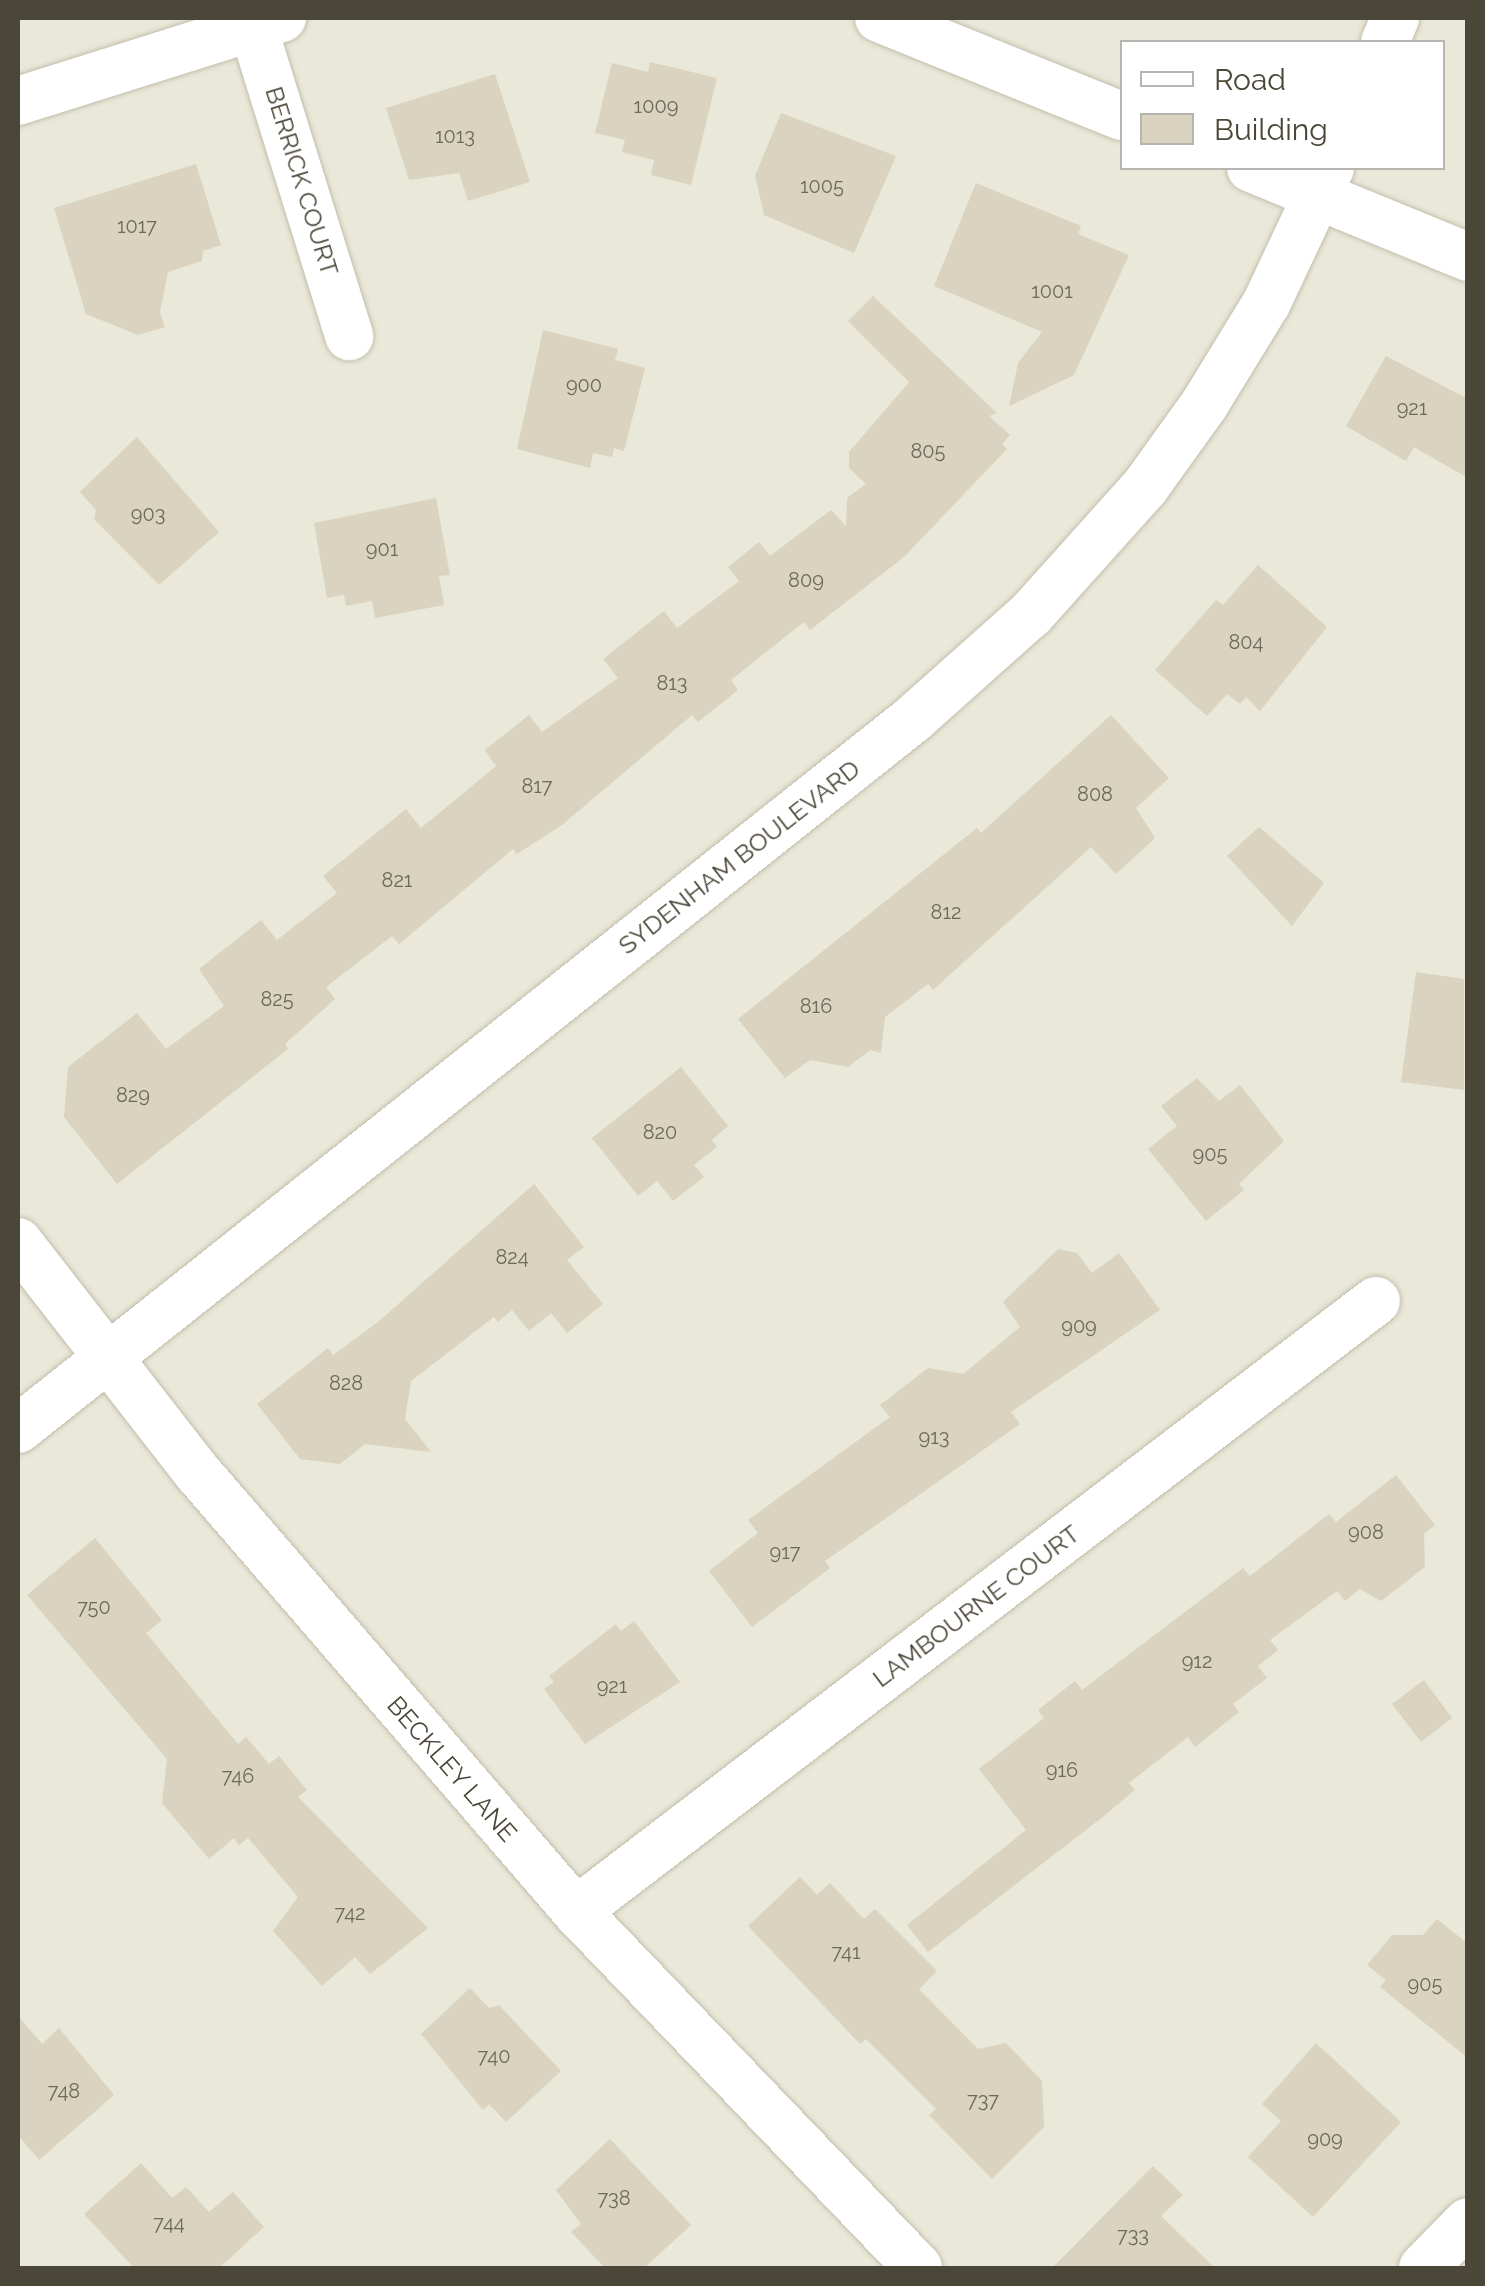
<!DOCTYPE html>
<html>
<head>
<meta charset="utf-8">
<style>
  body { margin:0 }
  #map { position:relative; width:1485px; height:2286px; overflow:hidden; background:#f6f4eb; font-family:Raleway,sans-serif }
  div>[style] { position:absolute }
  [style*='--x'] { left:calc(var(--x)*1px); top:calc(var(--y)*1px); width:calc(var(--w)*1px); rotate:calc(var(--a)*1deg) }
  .residential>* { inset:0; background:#eae8d9 }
  .building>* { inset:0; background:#d9d3bf }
  .roads { filter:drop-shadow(0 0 2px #c2beac) drop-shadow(0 0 2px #c2beac) }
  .street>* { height:48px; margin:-24px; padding:0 24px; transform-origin:24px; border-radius:24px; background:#fff }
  span { translate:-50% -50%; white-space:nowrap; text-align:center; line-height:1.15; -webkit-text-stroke:8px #fff; paint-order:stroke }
  .number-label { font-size:20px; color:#6e6a5a }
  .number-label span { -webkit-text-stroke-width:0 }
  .street-label { font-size:25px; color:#4b4738 }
  .frame { position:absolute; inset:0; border:20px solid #4b4738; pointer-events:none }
  .legend { position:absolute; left:1120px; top:40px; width:325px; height:130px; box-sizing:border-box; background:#fff; border:2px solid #b7b5af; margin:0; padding:12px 18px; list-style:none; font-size:30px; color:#4b4738 }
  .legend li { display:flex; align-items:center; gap:20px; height:50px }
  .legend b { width:50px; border:2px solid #b7b5af }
</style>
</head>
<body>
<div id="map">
  <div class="residential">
    <div style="clip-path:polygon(evenodd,18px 18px,1467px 18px,1467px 2268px,18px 2268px,18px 18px,1122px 42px,1442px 42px,1442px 168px,1122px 168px,1122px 42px)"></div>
  </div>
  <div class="building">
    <div style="clip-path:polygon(650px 62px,717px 78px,691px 185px,651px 175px,654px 160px,622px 152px,625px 140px,595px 133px,612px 63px,648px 72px)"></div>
    <div style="clip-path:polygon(495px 74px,530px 182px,468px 201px,459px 173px,409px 180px,386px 108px)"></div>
    <div style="clip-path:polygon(781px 113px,896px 156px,854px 253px,764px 215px,755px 176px)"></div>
    <div style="clip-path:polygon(196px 164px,221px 245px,203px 251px,202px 261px,168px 272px,160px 312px,165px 327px,138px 335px,86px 314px,54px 208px)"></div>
    <div style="clip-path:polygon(976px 183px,1081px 226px,1078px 234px,1129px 255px,1074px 375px,1009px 406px,1018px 363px,1042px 332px,934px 286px)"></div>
    <div style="clip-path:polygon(873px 296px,997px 413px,989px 416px,1010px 435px,1002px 444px,1007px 449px,904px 557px,810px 630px,804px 622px,731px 680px,738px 690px,698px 722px,692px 715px,562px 825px,517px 854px,513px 849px,399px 944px,392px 936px,326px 987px,335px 999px,285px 1044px,288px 1049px,117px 1184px,64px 1117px,68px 1067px,137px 1013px,166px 1049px,224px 1006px,199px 969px,261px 920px,277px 940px,337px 893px,323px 876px,406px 809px,421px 828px,496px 766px,485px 750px,529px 715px,542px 732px,618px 678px,603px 659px,664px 611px,677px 628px,739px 581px,728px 567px,759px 542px,770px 556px,831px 510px,846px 526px,847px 498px,866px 484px,849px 468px,849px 452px,909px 382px,848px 321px)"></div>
    <div style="clip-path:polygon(543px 330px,618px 349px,615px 360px,645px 368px,624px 451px,614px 448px,612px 457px,593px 453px,590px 468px,517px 449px)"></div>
    <div style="clip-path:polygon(1386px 356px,1468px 399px,1468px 478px,1414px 447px,1406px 461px,1346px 426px)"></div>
    <div style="clip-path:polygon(137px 437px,219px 532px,159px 585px,94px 519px,96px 510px,80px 492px)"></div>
    <div style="clip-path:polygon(436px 498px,450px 575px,439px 576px,444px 605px,375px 618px,372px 601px,346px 606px,344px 595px,327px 598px,314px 523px)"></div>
    <div style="clip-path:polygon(1258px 565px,1327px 627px,1260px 711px,1246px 697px,1240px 704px,1227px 694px,1207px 716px,1155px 670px,1216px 600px,1223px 605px)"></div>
    <div style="clip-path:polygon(1111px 715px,1169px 778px,1136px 808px,1155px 838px,1116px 874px,1091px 847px,933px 990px,928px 984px,885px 1017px,881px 1053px,870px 1050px,848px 1067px,810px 1060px,785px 1078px,738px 1019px,977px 828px,981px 833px)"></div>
    <div style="clip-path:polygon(1259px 827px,1324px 883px,1292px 926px,1227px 856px)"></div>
    <div style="clip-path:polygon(1416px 972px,1464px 979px,1464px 1090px,1401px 1082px)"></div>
    <div style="clip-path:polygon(681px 1067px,728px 1126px,712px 1140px,717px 1147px,694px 1165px,704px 1177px,673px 1201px,657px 1181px,638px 1196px,592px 1138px)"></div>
    <div style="clip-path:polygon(1197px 1078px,1219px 1101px,1240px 1085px,1284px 1141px,1239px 1184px,1244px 1190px,1206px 1221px,1148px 1149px,1177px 1126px,1161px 1106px)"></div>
    <div style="clip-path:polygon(534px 1184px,584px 1247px,567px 1260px,603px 1304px,567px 1333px,551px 1313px,529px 1331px,512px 1310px,498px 1322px,494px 1317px,411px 1381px,405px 1419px,431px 1452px,365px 1444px,340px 1464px,300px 1459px,257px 1404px,328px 1348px,333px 1355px,378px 1322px)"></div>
    <div style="clip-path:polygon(1058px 1249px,1077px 1253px,1092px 1273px,1119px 1253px,1160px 1310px,1011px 1412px,1020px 1424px,825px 1561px,830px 1568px,752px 1627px,709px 1571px,758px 1533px,748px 1520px,890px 1417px,880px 1405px,928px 1368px,963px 1374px,1020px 1327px,1003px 1302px)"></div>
    <div style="clip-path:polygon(1396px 1475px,1435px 1525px,1424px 1534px,1425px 1567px,1381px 1601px,1360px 1589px,1345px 1601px,1337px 1591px,1270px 1640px,1278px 1650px,1258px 1666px,1267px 1678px,1233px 1704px,1239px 1712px,1195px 1747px,1188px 1737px,1129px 1783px,1135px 1790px,1104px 1816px,928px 1952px,907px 1925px,1026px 1830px,979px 1769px,1044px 1718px,1038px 1710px,1075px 1681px,1082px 1690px,1243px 1568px,1250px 1576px,1329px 1514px,1336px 1522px)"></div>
    <div style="clip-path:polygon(95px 1538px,162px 1620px,146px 1633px,238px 1744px,246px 1737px,269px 1764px,279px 1756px,307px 1790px,298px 1797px,428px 1928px,370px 1974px,355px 1957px,322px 1986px,273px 1931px,298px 1897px,248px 1838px,239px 1845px,234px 1838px,209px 1859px,162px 1803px,167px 1759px,27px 1595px)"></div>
    <div style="clip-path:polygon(634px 1621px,680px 1682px,585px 1744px,544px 1689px,554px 1682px,549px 1676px,616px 1624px,621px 1631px)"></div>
    <div style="clip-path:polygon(1424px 1680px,1452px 1718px,1421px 1742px,1392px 1704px)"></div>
    <div style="clip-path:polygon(800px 1877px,817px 1895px,830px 1883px,864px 1919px,875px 1909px,937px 1971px,919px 1989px,978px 2049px,1006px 2043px,1042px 2081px,1044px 2127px,992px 2179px,929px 2115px,936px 2109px,866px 2039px,860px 2044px,748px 1926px)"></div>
    <div style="clip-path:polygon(1437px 1919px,1468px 1944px,1468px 2058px,1380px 1987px,1386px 1980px,1367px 1965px,1392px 1935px,1423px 1935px)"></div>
    <div style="clip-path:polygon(470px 1988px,489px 2008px,499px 2005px,561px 2071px,506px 2122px,489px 2104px,483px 2110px,421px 2034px)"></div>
    <div style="clip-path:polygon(18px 2016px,42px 2044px,59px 2028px,114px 2095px,39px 2160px,18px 2135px)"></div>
    <div style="clip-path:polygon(1316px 2043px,1401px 2122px,1313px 2217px,1248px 2157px,1281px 2121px,1262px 2104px)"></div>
    <div style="clip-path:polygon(610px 2139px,691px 2225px,644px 2268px,605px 2268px,571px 2232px,581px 2224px,556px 2190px)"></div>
    <div style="clip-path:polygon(141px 2163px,172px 2198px,186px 2187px,209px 2212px,233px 2192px,264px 2227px,219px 2268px,134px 2268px,84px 2214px)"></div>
    <div style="clip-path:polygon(1153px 2166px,1183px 2195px,1161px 2216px,1215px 2268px,1052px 2268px)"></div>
  </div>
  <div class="roads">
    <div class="street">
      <div style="--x:879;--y:18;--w:262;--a:22"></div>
      <div style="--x:253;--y:27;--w:324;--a:72.7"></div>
      <div style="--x:1385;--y:42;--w:26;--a:-67"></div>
      <div style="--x:18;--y:101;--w:277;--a:-17.5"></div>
      <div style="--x:1251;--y:168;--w:235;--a:22.3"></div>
      <div style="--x:18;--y:1242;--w:293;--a:52.1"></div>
      <div style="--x:198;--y:1473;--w:579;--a:49.21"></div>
      <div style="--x:576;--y:1911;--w:494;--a:46.2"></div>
      <div style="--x:18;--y:1429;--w:1142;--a:-38.42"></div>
      <div style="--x:913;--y:719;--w:158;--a:-41.7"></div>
      <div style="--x:1031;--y:614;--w:171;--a:-48.1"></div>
      <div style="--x:1145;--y:487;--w:101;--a:-54.3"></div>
      <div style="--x:1204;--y:405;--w:121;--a:-58.5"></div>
      <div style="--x:1267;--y:302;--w:148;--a:-64.8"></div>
      <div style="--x:576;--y:1911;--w:1006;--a:-37.33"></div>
      <div style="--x:1423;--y:2268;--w:64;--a:-45.6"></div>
    </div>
  </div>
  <div class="number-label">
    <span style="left:656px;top:106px">1009</span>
    <span style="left:455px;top:136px">1013</span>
    <span style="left:822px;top:186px">1005</span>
    <span style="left:137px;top:226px">1017</span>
    <span style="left:1052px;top:291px">1001</span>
    <span style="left:584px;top:385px">900</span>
    <span style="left:1412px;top:408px">921</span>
    <span style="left:928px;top:451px">805</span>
    <span style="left:148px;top:514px">903</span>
    <span style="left:382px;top:549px">901</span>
    <span style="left:806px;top:580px">809</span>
    <span style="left:1246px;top:642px">804</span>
    <span style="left:672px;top:683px">813</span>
    <span style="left:537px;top:786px">817</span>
    <span style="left:1095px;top:794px">808</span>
    <span style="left:397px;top:880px">821</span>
    <span style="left:946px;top:912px">812</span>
    <span style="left:277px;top:999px">825</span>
    <span style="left:816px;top:1006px">816</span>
    <span style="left:133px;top:1095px">829</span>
    <span style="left:660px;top:1132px">820</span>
    <span style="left:1210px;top:1154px">905</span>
    <span style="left:512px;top:1257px">824</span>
    <span style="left:1079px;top:1326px">909</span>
    <span style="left:346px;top:1383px">828</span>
    <span style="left:934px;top:1437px">913</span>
    <span style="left:1366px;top:1532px">908</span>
    <span style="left:785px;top:1552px">917</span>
    <span style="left:94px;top:1607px">750</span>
    <span style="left:1197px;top:1661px">912</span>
    <span style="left:612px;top:1686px">921</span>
    <span style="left:1062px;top:1770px">916</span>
    <span style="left:238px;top:1776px">746</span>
    <span style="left:350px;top:1913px">742</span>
    <span style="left:846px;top:1952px">741</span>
    <span style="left:1425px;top:1984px">905</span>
    <span style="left:494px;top:2056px">740</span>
    <span style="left:64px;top:2091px">748</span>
    <span style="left:983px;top:2100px">737</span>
    <span style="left:1325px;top:2139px">909</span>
    <span style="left:614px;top:2198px">738</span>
    <span style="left:169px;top:2223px">744</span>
    <span style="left:1133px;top:2235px">733</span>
  </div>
  <div class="street-label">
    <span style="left:302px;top:181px;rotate:73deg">BERRICK COURT</span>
    <span style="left:739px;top:857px;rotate:-38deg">SYDENHAM BOULEVARD</span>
    <span style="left:976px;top:1606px;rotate:-37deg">LAMBOURNE COURT</span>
    <span style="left:452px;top:1769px;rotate:49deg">BECKLEY LANE</span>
  </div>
  <div class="frame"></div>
  <ul class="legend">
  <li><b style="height:12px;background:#fff"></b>Road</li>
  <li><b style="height:28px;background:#d9d3bf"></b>Building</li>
  </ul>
</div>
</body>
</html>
